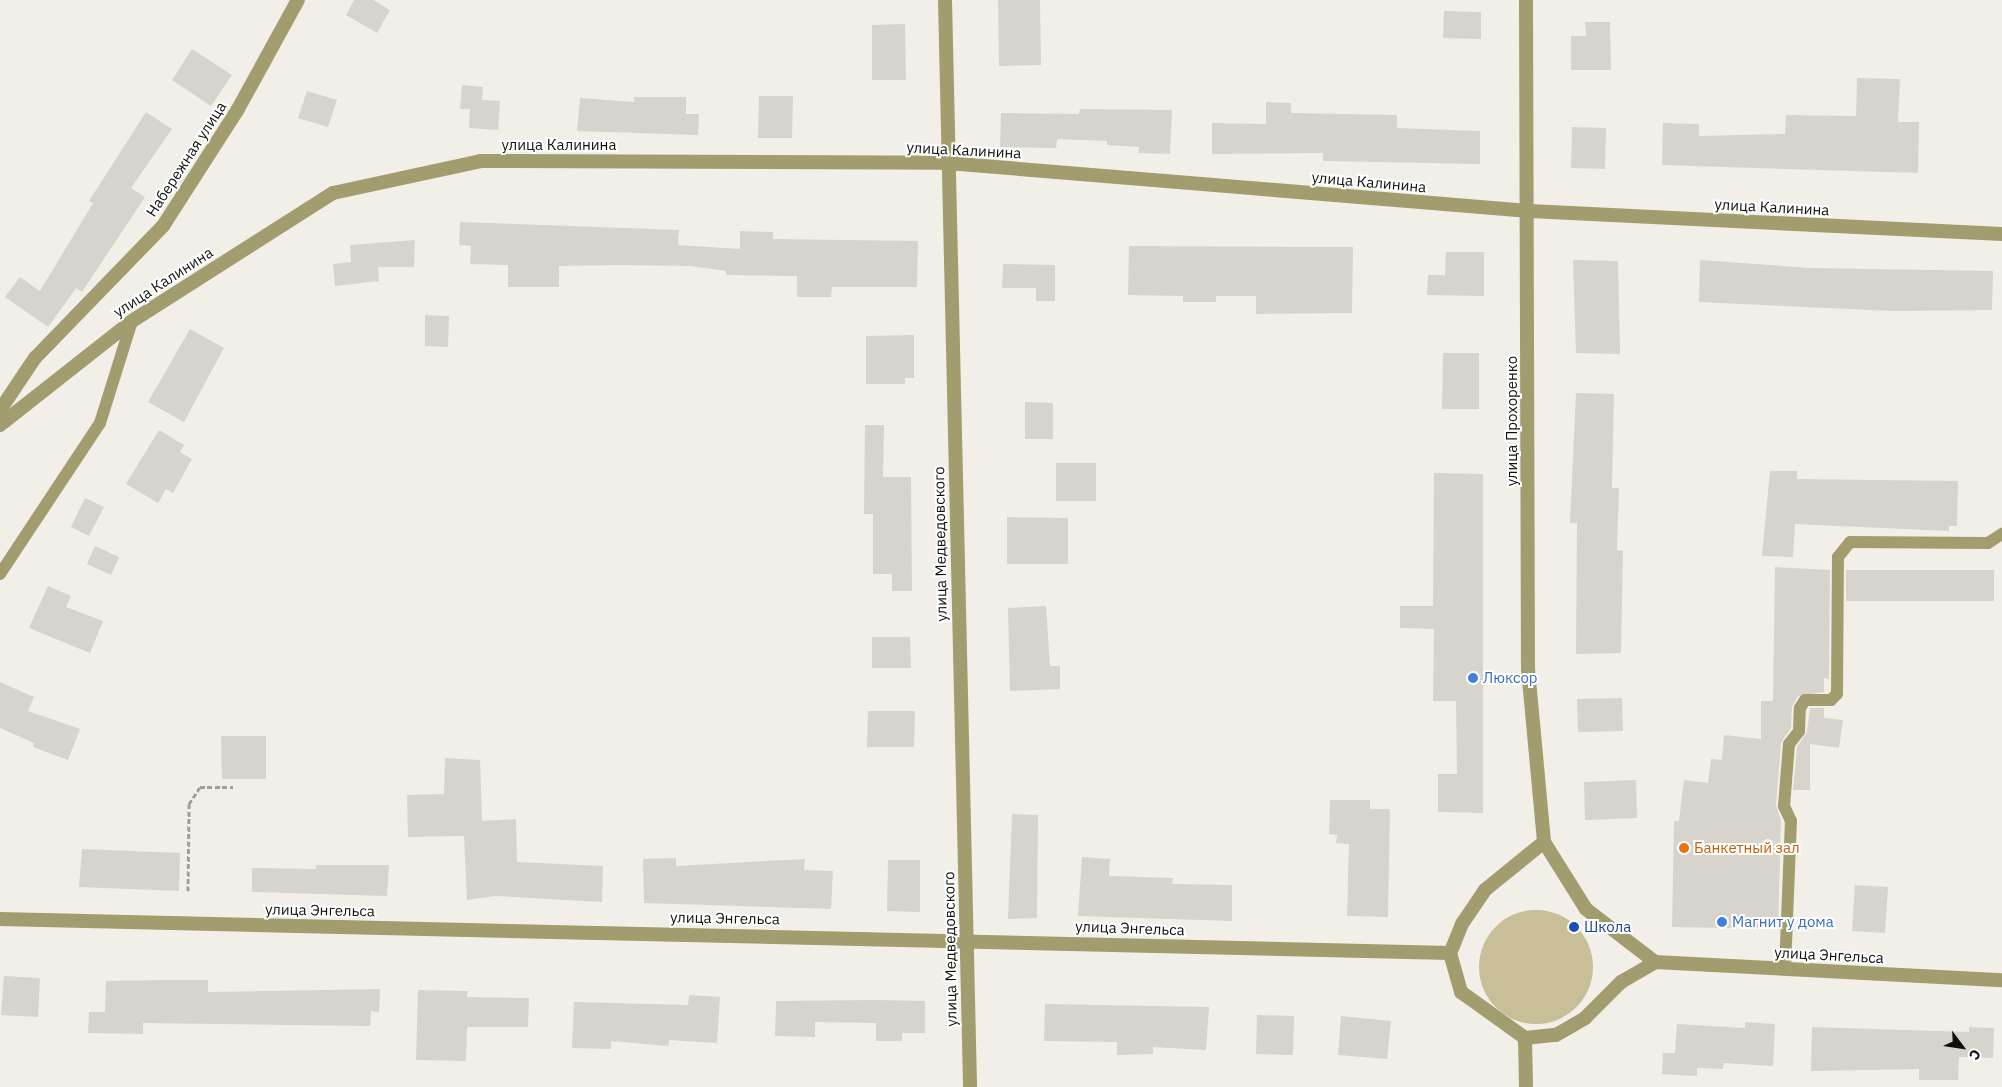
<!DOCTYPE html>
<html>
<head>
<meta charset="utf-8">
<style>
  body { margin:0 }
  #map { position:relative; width:2002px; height:1087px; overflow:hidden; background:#f1efe8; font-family:"IBM Plex Sans",sans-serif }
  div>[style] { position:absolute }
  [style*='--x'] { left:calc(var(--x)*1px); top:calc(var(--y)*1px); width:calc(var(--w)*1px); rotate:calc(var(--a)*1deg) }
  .green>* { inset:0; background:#c8be98 }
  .round { border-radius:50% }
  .building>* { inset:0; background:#d6d4cd }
  .path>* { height:3px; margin-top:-1.5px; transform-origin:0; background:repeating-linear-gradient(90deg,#a09f99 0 5px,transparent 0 7.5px) }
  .service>* { height:12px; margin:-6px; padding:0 6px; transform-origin:6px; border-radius:6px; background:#a19d6f }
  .minor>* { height:14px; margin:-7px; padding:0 7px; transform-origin:7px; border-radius:7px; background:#a19d6f }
  .dots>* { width:14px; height:14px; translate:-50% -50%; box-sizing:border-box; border:2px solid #fff; border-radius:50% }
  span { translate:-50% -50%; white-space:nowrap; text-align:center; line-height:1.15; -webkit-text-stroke:4px #fff; paint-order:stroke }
  .street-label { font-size:15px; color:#10100d }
  .shop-label { font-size:15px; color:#366cbe }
  .left { translate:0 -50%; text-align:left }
  .food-label { font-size:15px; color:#c56008 }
  .transit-label { font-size:15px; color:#164399 }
  .north { position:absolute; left:1937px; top:1022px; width:50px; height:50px; -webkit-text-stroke:4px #fff; paint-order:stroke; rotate:121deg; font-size:14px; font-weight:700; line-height:20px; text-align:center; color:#10100d }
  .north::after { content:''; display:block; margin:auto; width:18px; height:22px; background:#10100d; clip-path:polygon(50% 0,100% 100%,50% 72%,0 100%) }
</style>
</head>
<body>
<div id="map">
  <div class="green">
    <div class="round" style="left:1479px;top:910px;width:114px;height:114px"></div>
  </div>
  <div class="building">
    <div style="clip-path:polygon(354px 0,373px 0,390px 10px,377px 33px,346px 15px)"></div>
    <div style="clip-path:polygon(998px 0,1040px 0,1041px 65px,999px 66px)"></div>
    <div style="clip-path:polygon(1444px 11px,1481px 12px,1481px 39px,1443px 38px)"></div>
    <div style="clip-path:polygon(1585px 22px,1610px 22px,1611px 70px,1571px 70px,1571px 36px,1586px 36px)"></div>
    <div style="clip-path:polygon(905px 24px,906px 80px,872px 80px,872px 25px)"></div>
    <div style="clip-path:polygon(192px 49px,232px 75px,211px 106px,172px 80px)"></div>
    <div style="clip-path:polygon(1857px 78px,1900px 79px,1898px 122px,1919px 122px,1918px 173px,1662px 165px,1663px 123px,1699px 124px,1699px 136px,1785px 134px,1786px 115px,1856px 116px)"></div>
    <div style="clip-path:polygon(462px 85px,483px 87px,482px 100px,500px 101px,498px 130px,469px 128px,470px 109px,460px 109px)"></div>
    <div style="clip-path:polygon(307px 91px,337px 100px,328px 127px,298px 118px)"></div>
    <div style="clip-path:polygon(759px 96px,793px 96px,792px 138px,758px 138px)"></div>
    <div style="clip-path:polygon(634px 97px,686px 97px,686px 114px,699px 114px,698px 135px,577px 131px,580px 98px,634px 102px)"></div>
    <div style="clip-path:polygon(1266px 102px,1291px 103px,1291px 113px,1397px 115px,1397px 128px,1480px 131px,1480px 164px,1323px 161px,1323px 153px,1212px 154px,1212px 123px,1266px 124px)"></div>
    <div style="clip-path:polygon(1080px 109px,1172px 110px,1170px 154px,1138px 153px,1139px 147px,1107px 145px,1107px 141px,1057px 139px,1056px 148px,1000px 147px,1001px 113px,1079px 114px)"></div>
    <div style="clip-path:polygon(146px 112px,172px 129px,131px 188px,145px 197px,82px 292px,76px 288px,48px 327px,5px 297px,20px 277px,40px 291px,93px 203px,89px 201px)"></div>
    <div style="clip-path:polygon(1572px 127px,1606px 128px,1605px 169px,1571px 168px)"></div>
    <div style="clip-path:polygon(460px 222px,679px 230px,678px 245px,740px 249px,740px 231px,773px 232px,773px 239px,918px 241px,917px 287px,832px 287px,831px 297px,797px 297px,797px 276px,726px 275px,726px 271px,691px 266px,620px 265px,559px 266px,559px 287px,508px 287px,508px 265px,470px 264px,471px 246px,459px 245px)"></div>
    <div style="clip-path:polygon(415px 240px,414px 267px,378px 267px,379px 281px,335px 286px,333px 264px,351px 262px,350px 245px)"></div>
    <div style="clip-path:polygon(1129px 246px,1353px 247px,1352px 313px,1256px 314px,1256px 296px,1216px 296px,1216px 302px,1183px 302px,1183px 296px,1128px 295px)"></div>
    <div style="clip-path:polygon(1446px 252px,1484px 252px,1484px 296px,1427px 295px,1428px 275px,1445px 275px)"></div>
    <div style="clip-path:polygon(1573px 260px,1618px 261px,1620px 354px,1576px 353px)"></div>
    <div style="clip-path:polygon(1700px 260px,1809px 268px,1993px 271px,1992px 310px,1893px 311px,1699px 302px)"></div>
    <div style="clip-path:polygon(1003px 264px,1055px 265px,1055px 301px,1036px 301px,1036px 288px,1002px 288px)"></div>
    <div style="clip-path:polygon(425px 315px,449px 316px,448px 347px,425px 346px)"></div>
    <div style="clip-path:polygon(190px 329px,224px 348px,184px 422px,148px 402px)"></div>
    <div style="clip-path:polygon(914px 335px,914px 378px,905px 378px,905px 384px,866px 384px,866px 336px)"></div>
    <div style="clip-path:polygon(1443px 353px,1479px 353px,1479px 409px,1442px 409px)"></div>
    <div style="clip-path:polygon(1576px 393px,1614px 394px,1612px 488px,1619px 488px,1617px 550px,1623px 551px,1621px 653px,1576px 654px,1577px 523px,1570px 523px)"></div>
    <div style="clip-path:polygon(1025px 402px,1053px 403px,1053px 439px,1025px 439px)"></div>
    <div style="clip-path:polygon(865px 425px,884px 425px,883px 477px,911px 477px,912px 591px,892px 591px,892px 574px,873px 574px,873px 514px,864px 514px)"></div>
    <div style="clip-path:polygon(159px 430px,184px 445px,180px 452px,192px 459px,173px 493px,166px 489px,158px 503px,126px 484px)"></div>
    <div style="clip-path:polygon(1056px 463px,1096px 463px,1096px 501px,1056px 501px)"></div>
    <div style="clip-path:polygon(1770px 471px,1797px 471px,1797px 479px,1958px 481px,1957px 526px,1949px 526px,1949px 531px,1795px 524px,1793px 557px,1762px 556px)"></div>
    <div style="clip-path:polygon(1434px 473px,1483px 474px,1483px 813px,1438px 812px,1438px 774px,1457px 774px,1456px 701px,1433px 701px,1434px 629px,1400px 628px,1400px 606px,1433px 606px)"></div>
    <div style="clip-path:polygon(85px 498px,104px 507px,89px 536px,71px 527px)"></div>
    <div style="clip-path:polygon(1007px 517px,1068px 518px,1068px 564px,1007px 564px)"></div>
    <div style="clip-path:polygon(95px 546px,119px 557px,111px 575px,87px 564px)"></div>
    <div style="clip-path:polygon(1775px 567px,1830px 570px,1829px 679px,1824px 678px,1824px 692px,1798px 696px,1792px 707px,1791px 728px,1781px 743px,1776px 805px,1781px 820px,1778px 929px,1672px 927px,1674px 821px,1679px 821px,1684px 780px,1708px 783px,1711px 759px,1722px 760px,1724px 735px,1761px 739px,1761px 701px,1773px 701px)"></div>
    <div style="clip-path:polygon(1846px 570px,1994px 570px,1994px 601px,1846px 601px)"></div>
    <div style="clip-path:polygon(48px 586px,71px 596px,66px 607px,103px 621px,90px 653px,29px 628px)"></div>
    <div style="clip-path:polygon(1046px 606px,1050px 666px,1060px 666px,1060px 689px,1010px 691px,1008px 608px)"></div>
    <div style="clip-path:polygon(872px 637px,910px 637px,911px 668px,872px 668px)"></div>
    <div style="clip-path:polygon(0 682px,34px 697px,28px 711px,80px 729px,68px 760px,33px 747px,34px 743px,0 728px)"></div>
    <div style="clip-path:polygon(1622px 698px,1623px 731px,1578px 732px,1577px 699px)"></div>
    <div style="clip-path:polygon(1810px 708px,1824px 708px,1824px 718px,1843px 720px,1839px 748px,1810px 744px,1810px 790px,1793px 790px,1797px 747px,1807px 732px)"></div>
    <div style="clip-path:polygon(868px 711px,915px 711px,914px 747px,867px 747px)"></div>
    <div style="clip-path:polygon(221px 736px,266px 736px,266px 779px,222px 779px)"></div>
    <div style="clip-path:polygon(445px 758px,480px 760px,482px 821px,516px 819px,517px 862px,603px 866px,602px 902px,495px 896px,467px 900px,464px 836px,408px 837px,407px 795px,444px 794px)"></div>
    <div style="clip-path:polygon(1636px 780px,1637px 818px,1585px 820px,1584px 782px)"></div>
    <div style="clip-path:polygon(1330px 800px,1370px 800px,1370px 809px,1390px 809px,1388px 917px,1347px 916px,1349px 844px,1336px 843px,1337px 835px,1329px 834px)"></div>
    <div style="clip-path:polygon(1012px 814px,1038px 815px,1037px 918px,1008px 919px)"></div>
    <div style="clip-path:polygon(82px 849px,180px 853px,179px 891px,79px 887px)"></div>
    <div style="clip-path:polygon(1082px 857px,1110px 859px,1109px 876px,1173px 878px,1172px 884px,1232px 885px,1232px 921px,1078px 916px)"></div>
    <div style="clip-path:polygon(676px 858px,676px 866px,805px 859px,804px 870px,833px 871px,831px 909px,644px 903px,643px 859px)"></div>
    <div style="clip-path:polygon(888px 860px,920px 860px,920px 912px,887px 911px)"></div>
    <div style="clip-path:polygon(316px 865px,389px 865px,387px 896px,252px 892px,252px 868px,316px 869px)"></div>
    <div style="clip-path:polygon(1855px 885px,1888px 887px,1885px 933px,1852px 931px)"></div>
    <div style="clip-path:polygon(4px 976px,40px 978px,38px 1017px,1px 1015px)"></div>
    <div style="clip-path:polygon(171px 980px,208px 980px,208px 992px,380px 989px,379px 1012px,371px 1011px,370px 1026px,143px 1023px,143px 1034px,88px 1033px,89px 1012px,105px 1012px,106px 981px)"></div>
    <div style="clip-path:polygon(418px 990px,468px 991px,467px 997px,529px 998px,528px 1027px,467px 1027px,466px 1061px,416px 1060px)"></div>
    <div style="clip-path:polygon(689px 995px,720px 997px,717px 1043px,669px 1040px,668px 1046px,611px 1041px,611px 1049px,572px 1048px,574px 1002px,688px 1005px)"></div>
    <div style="clip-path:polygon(876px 1000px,925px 1001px,925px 1033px,902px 1033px,902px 1041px,876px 1041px,876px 1023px,815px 1022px,815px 1037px,775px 1036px,776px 1001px)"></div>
    <div style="clip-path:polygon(1045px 1004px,1209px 1007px,1206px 1050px,1153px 1047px,1153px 1054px,1117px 1055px,1117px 1042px,1044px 1041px)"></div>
    <div style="clip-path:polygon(1257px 1015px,1294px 1016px,1293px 1055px,1256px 1054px)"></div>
    <div style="clip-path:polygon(1341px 1016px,1391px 1021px,1387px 1059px,1338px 1055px)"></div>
    <div style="clip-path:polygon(1745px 1022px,1775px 1024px,1773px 1066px,1724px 1063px,1723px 1069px,1697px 1068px,1697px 1076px,1662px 1074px,1663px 1053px,1675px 1053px,1677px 1024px,1745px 1028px)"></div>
    <div style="clip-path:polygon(1812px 1027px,1969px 1032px,1969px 1027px,1994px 1028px,1993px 1058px,1959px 1057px,1958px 1080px,1919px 1080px,1919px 1069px,1811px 1071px)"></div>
  </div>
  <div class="path">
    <div style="--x:188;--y:891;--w:87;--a:-89.3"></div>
    <div style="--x:189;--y:804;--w:20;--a:-57"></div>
    <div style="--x:200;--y:787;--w:33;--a:0"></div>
  </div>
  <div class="service">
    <div style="--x:0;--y:574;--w:181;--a:-56.5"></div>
    <div style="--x:100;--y:423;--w:107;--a:-72.6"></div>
    <div style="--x:1785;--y:969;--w:148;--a:-87.7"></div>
    <div style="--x:1791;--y:821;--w:17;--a:-115"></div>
    <div style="--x:1784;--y:806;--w:62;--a:-85.4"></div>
    <div style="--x:1789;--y:744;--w:16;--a:-52"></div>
    <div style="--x:1799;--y:731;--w:23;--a:-88"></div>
    <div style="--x:1800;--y:708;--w:9;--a:-58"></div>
    <div style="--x:1805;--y:700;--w:26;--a:0"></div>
    <div style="--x:1831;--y:700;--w:8;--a:-45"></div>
    <div style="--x:1837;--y:694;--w:137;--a:-89.6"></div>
    <div style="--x:1838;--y:557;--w:19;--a:-51"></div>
    <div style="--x:1850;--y:542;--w:138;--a:0.4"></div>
    <div style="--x:1988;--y:543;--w:17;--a:-33"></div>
  </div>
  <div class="minor">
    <div style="--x:945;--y:0;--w:1087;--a:88.68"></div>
    <div style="--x:1526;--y:0;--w:669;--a:89.83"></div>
    <div style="--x:1528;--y:669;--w:174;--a:84.7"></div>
    <div style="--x:1544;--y:842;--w:79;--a:57.9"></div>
    <div style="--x:1586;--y:909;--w:87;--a:37.5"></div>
    <div style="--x:0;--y:410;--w:63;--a:-56.1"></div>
    <div style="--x:35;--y:358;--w:184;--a:-45.9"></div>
    <div style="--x:163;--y:226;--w:139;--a:-57.3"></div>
    <div style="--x:238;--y:109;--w:124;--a:-61.2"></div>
    <div style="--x:0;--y:425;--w:168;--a:-38.2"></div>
    <div style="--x:132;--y:321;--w:238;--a:-32.5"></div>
    <div style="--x:333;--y:193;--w:151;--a:-12.2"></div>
    <div style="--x:481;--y:161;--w:466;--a:0.2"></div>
    <div style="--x:947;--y:163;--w:585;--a:4.71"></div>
    <div style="--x:1530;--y:211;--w:473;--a:2.8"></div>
    <div style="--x:1544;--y:842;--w:76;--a:140.9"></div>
    <div style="--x:1485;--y:890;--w:41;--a:124.1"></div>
    <div style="--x:1462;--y:924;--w:31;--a:112"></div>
    <div style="--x:1450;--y:953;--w:41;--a:74.2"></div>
    <div style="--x:1461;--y:992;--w:79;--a:35.7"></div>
    <div style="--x:1525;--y:1038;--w:31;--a:-6"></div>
    <div style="--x:1556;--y:1035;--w:34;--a:-30"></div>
    <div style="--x:1585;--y:1018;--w:51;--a:-45"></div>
    <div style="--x:1621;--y:982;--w:39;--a:-30"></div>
    <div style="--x:0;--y:919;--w:1450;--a:1.34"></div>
    <div style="--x:1655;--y:962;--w:347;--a:3"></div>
    <div style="--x:1525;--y:1038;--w:49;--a:88.8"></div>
  </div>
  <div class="dots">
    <div style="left:1473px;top:678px;background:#3f7fe0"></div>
    <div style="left:1684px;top:848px;background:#e8710a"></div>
    <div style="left:1722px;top:922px;background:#3f7fe0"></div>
    <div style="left:1574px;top:927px;background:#1a4fb4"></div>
  </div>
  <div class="street-label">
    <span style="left:559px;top:145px">улица Калинина</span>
    <span style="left:964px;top:150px;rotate:3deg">улица Калинина</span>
    <span style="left:186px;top:159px;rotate:-57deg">Набережная улица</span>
    <span style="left:1369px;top:182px;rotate:5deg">улица Калинина</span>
    <span style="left:1772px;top:207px;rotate:3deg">улица Калинина</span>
    <span style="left:163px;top:282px;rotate:-33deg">улица Калинина</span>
    <span style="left:1512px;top:421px;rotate:-90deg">улица Прохоренко</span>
    <span style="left:940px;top:544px;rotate:-91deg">улица Медведовского</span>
    <span style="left:320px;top:910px;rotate:1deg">улица Энгельса</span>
    <span style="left:725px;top:918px;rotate:1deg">улица Энгельса</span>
    <span style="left:1130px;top:928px;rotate:2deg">улица Энгельса</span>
    <span style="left:950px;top:949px;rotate:-91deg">улица Медведовского</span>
    <span style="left:1829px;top:955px;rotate:3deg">улица Энгельса</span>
  </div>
  <div class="shop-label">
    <span class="left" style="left:1483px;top:678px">Люксор</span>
    <span class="left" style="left:1732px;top:922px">Магнит у дома</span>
  </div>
  <div class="food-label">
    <span class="left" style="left:1694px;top:848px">Банкетный зал</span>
  </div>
  <div class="transit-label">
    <span class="left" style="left:1584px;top:927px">Школа</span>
  </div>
  <div class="north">С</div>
</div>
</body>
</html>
